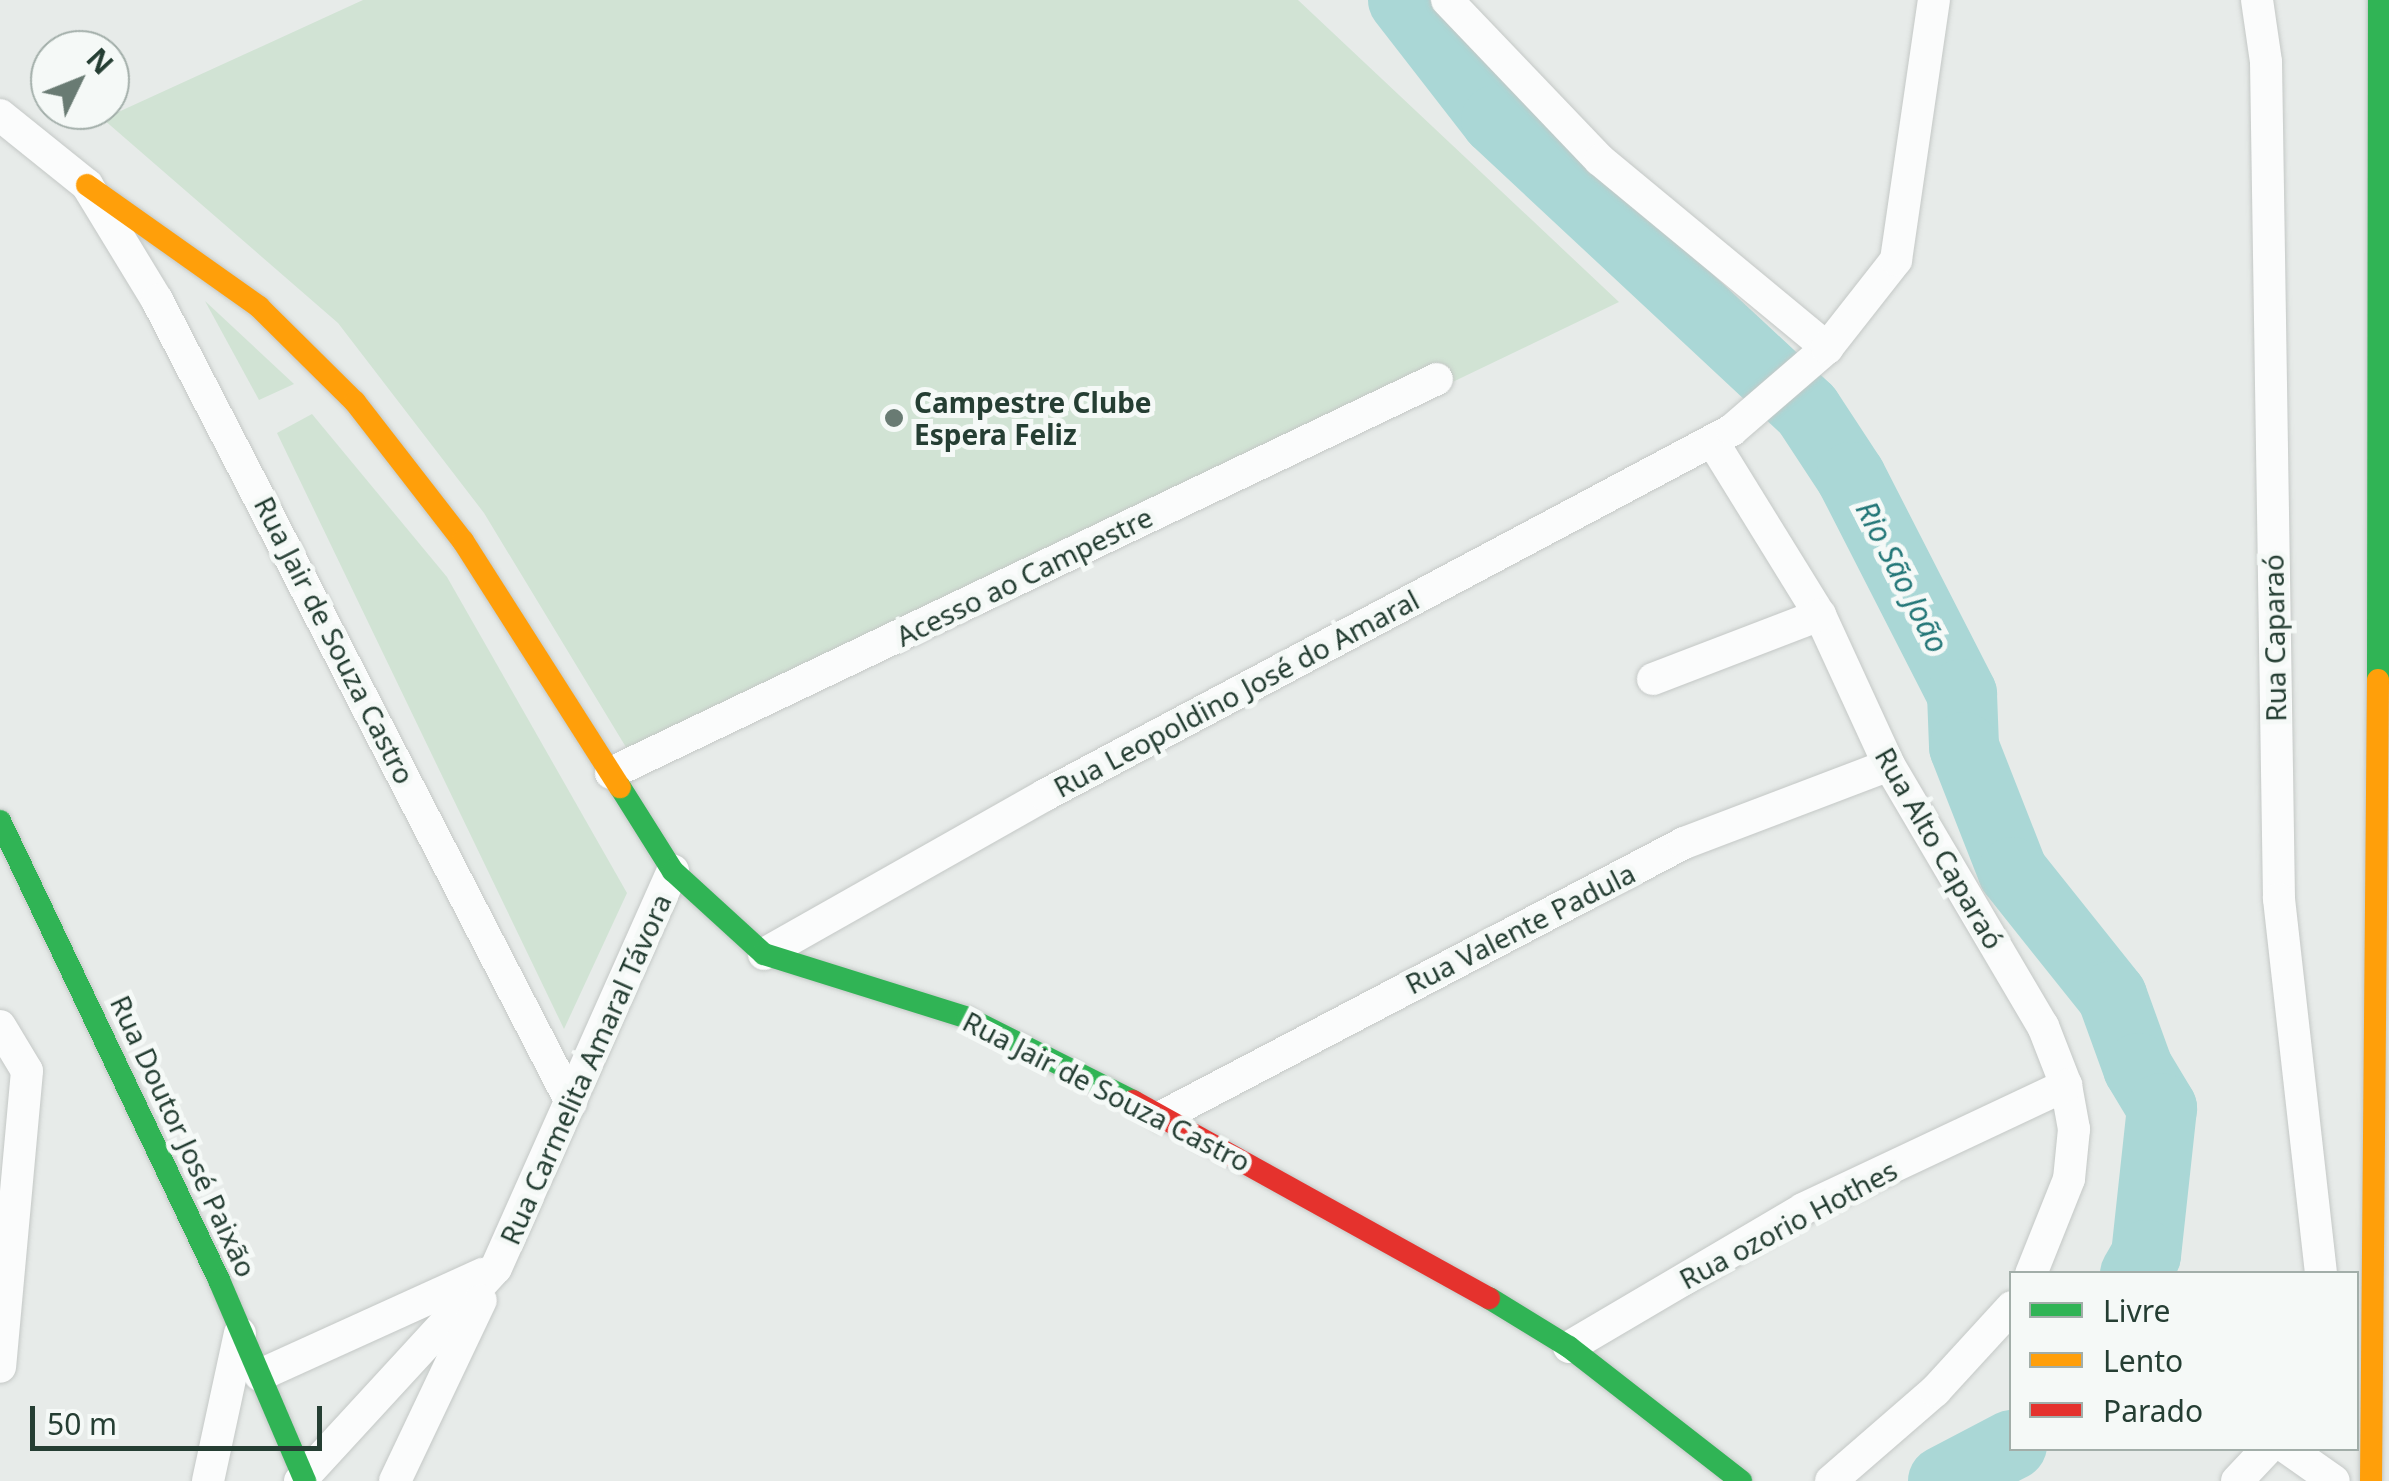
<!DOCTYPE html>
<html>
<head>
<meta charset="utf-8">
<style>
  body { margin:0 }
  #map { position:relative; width:2389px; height:1481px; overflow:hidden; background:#e7ebe9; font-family:"Noto Sans",sans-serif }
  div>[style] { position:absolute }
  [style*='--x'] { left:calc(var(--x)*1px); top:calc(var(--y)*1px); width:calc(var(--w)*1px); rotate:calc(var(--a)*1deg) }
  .green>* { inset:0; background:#d1e3d4 }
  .river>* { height:70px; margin:-35px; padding:0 35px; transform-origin:35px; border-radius:35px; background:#aad7d6 }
  .roads { filter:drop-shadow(0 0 2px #c4c8c6) drop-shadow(0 0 2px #c4c8c6) }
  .street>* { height:32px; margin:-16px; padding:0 16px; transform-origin:16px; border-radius:16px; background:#fbfcfc }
  .fast>* { height:22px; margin:-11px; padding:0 11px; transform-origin:11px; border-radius:11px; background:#30b455 }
  .slow>* { height:22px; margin:-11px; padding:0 11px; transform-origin:11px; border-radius:11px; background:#ff9f0a }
  .jam>* { height:22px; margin:-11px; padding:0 11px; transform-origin:11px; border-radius:11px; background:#e5322d }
  .dots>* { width:28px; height:28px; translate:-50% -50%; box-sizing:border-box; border:5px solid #f5f9f7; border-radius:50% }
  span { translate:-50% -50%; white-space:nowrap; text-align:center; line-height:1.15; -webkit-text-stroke:10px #f5f9f7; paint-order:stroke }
  .poi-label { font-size:28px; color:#253e33; font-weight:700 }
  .left { translate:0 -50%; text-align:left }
  .street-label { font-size:28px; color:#253e33 }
  .water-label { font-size:30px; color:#227677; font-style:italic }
  .legend { position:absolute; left:2009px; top:1271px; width:350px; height:180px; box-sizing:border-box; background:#f5f9f7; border:2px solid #a2aea9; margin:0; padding:12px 18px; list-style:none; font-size:30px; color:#253e33 }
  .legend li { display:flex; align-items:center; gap:20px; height:50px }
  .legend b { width:50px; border:2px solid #a2aea9 }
  .north { position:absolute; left:30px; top:30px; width:100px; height:100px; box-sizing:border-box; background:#f5f9f7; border:2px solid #a2aea9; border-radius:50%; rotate:47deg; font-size:28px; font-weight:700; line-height:40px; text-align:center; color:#253e33 }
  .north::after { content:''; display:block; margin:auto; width:35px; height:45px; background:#697b73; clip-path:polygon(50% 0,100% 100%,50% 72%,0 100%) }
  .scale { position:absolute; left:30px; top:1406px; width:292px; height:45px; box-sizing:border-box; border:5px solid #253e33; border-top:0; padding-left:12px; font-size:30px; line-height:35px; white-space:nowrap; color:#253e33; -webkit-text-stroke:8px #f5f9f7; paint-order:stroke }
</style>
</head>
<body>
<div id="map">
  <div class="green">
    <div style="clip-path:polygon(363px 0,1298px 0,1619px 302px,641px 772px,484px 513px,338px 323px,103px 119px)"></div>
    <div style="clip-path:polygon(205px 301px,294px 384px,259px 400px)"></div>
    <div style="clip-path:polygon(312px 414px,447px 577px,627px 893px,564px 1029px,277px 433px)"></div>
  </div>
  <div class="river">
    <div style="--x:1403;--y:0;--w:152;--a:52.2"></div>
    <div style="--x:1496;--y:120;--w:425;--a:43"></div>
    <div style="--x:1807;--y:410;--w:80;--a:56.7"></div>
    <div style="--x:1851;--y:477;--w:244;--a:62.9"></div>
    <div style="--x:1962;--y:694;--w:53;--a:87.8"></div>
    <div style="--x:1964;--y:747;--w:134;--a:68.6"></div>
    <div style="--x:2013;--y:872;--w:159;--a:51.4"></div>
    <div style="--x:2112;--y:996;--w:77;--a:70.1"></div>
    <div style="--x:2138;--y:1068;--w:47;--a:59"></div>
    <div style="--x:2162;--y:1108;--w:148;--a:96.2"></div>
    <div style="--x:2146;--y:1255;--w:22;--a:120"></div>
    <div style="--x:1943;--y:1481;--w:78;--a:-27.6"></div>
  </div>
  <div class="roads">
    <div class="street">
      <div style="--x:1447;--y:0;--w:221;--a:46.3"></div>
      <div style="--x:1600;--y:160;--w:295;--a:39.6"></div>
      <div style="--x:2257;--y:0;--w:63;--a:81.7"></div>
      <div style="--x:2266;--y:62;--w:837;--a:89.11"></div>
      <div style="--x:2279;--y:899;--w:377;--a:83.6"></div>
      <div style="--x:0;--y:115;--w:112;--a:38.8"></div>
      <div style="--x:87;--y:185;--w:135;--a:58.7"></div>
      <div style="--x:157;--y:300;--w:903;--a:62.7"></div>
      <div style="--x:1713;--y:442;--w:203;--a:58.3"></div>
      <div style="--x:1820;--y:615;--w:165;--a:65.3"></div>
      <div style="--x:1889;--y:765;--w:303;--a:59.5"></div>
      <div style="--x:2043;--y:1026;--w:63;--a:68.7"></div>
      <div style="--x:2066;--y:1085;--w:45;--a:79.7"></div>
      <div style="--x:2074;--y:1129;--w:50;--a:95.7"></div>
      <div style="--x:2069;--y:1179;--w:102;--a:111.8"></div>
      <div style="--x:1653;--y:679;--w:179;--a:-21"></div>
      <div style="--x:611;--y:773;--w:915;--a:-25.5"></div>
      <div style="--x:764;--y:954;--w:323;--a:-29.5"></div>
      <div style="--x:1045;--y:795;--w:778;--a:-27.98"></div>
      <div style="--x:1732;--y:430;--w:125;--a:-40.8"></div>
      <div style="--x:1827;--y:348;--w:112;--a:-51.9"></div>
      <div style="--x:1896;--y:260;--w:263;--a:-81.7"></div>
      <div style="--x:0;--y:1026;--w:52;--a:59"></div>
      <div style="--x:27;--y:1071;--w:297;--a:95.2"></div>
      <div style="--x:1163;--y:1116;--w:588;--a:-27.65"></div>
      <div style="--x:1684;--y:843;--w:219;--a:-20.8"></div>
      <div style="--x:1569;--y:1347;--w:272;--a:-30.5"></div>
      <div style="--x:1803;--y:1209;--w:291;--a:-25.2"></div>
      <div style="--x:260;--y:1375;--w:245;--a:-24.4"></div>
      <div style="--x:2287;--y:1448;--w:57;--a:35.1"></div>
      <div style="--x:208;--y:1481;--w:151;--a:-77.8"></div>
      <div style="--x:300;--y:1481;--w:289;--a:-47.4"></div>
      <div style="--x:496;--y:1268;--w:435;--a:-66"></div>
      <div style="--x:395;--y:1481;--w:200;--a:-64.6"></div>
      <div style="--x:1831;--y:1481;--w:138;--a:-40.9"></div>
      <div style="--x:1935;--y:1391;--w:114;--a:-47.5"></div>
      <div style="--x:2237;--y:1481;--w:45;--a:-46.8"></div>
    </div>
    <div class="fast">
      <div style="--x:2378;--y:680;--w:680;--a:-89.92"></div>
      <div style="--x:620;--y:787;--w:99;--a:57.8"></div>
      <div style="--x:673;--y:871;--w:123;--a:42.4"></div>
      <div style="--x:764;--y:954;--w:214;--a:17.4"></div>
      <div style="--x:968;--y:1018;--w:185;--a:26.7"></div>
      <div style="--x:0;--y:821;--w:509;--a:64.49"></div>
      <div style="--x:219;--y:1280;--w:219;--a:66.8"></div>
      <div style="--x:1489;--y:1298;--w:94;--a:31.5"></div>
      <div style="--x:1569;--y:1347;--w:218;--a:37.9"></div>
    </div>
    <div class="slow">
      <div style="--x:87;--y:185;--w:211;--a:35.3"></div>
      <div style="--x:259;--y:307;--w:135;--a:44.7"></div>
      <div style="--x:355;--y:402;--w:176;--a:52.2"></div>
      <div style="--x:463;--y:541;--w:292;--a:57.5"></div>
      <div style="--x:2371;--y:1481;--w:801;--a:-89.5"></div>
    </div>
    <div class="jam">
      <div style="--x:1133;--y:1101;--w:407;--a:29"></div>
    </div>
  </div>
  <div class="dots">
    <div style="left:894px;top:418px;background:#697b73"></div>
  </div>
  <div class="poi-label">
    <span class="left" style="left:914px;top:418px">Campestre Clube<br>Espera Feliz</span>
  </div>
  <div class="street-label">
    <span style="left:1024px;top:576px;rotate:-26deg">Acesso ao Campestre</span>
    <span style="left:2274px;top:638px;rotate:-91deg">Rua Caparaó</span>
    <span style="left:335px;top:640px;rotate:63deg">Rua Jair de Souza Castro</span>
    <span style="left:1236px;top:693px;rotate:-28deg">Rua Leopoldino José do Amaral</span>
    <span style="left:1940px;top:848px;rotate:60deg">Rua Alto Caparaó</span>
    <span style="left:1520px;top:928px;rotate:-27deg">Rua Valente Padula</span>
    <span style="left:585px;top:1069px;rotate:-66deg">Rua Carmelita Amaral Távora</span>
    <span style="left:1107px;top:1091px;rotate:27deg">Rua Jair de Souza Castro</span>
    <span style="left:184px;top:1136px;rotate:65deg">Rua Doutor José Paixão</span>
    <span style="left:1788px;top:1224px;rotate:-28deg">Rua ozorio Hothes</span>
  </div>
  <div class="water-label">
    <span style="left:1902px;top:577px;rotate:63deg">Rio São João</span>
  </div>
  <ul class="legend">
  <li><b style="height:12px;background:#30b455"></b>Livre</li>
  <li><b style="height:12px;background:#ff9f0a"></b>Lento</li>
  <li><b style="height:12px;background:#e5322d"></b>Parado</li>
  </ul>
  <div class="north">N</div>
  <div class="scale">50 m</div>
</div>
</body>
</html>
